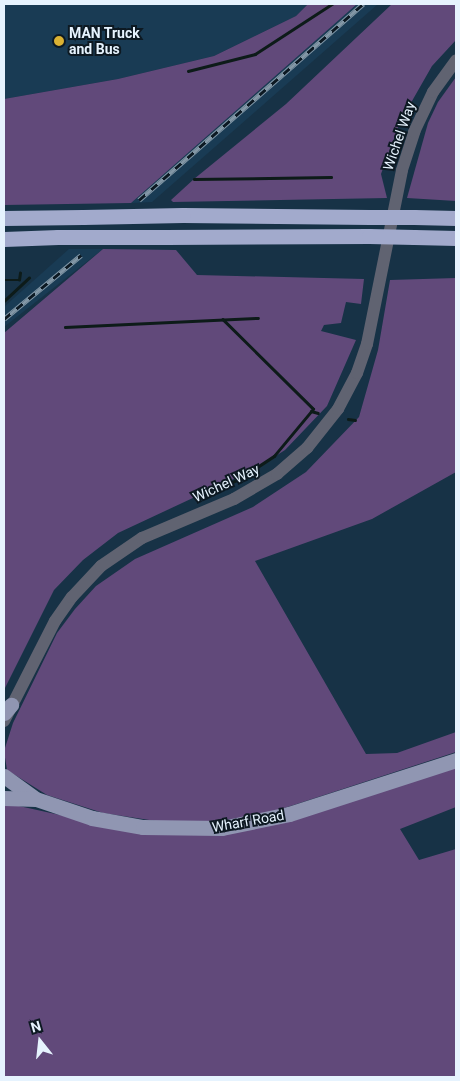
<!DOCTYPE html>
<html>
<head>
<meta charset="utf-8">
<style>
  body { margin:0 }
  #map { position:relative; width:460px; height:1081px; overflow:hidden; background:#173246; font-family:Roboto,sans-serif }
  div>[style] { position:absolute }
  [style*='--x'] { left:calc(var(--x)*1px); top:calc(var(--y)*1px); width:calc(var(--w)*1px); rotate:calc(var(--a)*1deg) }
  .built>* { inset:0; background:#193b54 }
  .green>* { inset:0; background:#61497a }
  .stream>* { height:2.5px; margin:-1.25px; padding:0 1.25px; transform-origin:1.25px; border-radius:1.25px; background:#0d1b19 }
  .minor>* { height:12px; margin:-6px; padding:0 6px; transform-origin:6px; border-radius:6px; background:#606371 }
  .major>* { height:15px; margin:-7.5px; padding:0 7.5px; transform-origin:7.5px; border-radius:7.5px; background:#9096b2 }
  .highway>* { height:15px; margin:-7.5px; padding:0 7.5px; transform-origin:7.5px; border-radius:7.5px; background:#a2aacc }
  .rail>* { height:4.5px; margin-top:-2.25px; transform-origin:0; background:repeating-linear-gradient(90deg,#0d1922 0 8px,#8397a6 0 16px); box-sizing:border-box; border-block:1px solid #8397a6 }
  .highway-bridge>* { height:15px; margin:-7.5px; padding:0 7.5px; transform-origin:7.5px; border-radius:7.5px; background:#a2aacc }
  .dots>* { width:14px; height:14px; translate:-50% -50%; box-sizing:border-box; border:2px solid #0d1922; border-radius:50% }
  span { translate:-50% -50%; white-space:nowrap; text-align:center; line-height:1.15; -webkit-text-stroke:4px #0d1922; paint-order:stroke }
  .poi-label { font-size:14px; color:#e6f3fe; font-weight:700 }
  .left { translate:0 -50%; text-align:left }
  .street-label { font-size:14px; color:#e6f3fe }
  .frame { position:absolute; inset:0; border:5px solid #e6f3fe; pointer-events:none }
  .north { position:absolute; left:15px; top:1016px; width:50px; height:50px; -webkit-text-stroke:4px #0d1922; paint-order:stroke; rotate:344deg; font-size:14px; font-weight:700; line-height:20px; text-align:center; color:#e6f3fe }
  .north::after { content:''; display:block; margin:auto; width:18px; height:22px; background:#e6f3fe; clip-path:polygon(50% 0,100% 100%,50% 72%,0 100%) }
</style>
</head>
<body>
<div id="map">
  <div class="built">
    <div style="clip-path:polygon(4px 4px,308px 4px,296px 16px,214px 56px,118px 79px,4px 99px)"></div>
    <div style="clip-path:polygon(357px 4px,378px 4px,152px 202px,131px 203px)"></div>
    <div style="clip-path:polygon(69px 249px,103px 249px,4px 327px,4px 307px)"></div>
  </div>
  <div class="green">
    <div style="clip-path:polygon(308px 4px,357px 4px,131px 203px,4px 205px,4px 99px,118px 79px,214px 56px,296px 16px)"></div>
    <div style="clip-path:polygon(392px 4px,456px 4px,456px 40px,432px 66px,400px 122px,381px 174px,387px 198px,173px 202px,171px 200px,194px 179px,286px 104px)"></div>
    <div style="clip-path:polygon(456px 77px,456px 201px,407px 198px,428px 123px,438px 102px)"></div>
    <div style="clip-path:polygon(103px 249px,176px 250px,197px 275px,364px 279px,361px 304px,346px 302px,341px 323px,324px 325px,321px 331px,356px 340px,327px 406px,285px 450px,257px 468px,118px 533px,83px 560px,54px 590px,4px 690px,4px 333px)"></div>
    <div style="clip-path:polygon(456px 278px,456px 472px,372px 519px,255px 561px,366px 754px,397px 753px,456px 732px,456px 752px,263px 815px,209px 822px,156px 821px,103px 813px,47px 795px,7px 770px,4px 751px,13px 723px,57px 633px,75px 609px,96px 586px,135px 559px,253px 507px,306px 472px,359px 417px,378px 350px,390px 280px)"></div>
    <div style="clip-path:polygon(456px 766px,456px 807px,400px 829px,419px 860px,456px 849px,456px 1077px,4px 1077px,4px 806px,19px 806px,151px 835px,203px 835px,271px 825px)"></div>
  </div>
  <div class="stream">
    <div style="--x:188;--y:71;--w:69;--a:-14.2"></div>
    <div style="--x:255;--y:54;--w:92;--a:-33"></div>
    <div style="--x:194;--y:179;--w:137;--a:-0.8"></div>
    <div style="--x:4;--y:280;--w:15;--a:0"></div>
    <div style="--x:19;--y:280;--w:7;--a:-82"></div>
    <div style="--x:4;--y:301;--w:34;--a:-43"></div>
    <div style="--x:65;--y:327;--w:193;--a:-2.7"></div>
    <div style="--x:311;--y:411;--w:7;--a:16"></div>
    <div style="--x:348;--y:419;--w:7;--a:8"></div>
    <div style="--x:198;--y:498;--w:45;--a:-24.9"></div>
    <div style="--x:239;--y:479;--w:42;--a:-33.3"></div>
    <div style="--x:274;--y:456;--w:61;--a:-50.3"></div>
    <div style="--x:313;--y:409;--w:127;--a:-135.3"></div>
  </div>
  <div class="minor">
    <div style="--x:4;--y:721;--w:112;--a:-63"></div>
    <div style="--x:55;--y:621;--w:29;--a:-55"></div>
    <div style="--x:72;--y:597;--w:42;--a:-46.9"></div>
    <div style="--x:101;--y:566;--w:50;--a:-34.3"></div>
    <div style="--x:142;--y:538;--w:100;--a:-23"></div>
    <div style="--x:234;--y:499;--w:50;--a:-30.2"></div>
    <div style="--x:277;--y:474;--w:40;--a:-41"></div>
    <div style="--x:307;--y:448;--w:50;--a:-51.5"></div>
    <div style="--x:338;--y:409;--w:41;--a:-62.2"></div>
    <div style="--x:357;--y:373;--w:31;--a:-71"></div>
    <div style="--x:367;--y:344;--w:177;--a:-78.6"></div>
    <div style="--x:402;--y:170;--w:40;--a:-72"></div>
    <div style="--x:414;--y:132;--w:44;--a:-64.6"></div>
    <div style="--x:433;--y:92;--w:39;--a:-54"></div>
  </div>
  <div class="major">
    <div style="--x:4;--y:713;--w:11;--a:-49"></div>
    <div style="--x:4;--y:776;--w:36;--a:36"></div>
    <div style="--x:4;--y:798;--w:32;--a:2"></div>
    <div style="--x:36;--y:799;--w:59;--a:18.7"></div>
    <div style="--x:92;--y:818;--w:52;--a:10"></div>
    <div style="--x:143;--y:827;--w:79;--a:0.7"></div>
    <div style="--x:222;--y:828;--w:68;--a:-11.8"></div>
    <div style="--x:289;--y:814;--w:176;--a:-17.9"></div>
  </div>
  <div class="highway">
    <div style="--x:183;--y:215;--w:187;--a:0.6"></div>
    <div style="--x:414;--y:217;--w:42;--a:1.4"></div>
    <div style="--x:4;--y:218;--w:79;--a:-0.7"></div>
    <div style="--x:166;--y:237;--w:203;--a:-0.3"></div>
    <div style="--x:414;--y:237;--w:42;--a:1.4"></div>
    <div style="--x:4;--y:239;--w:54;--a:-2.1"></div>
  </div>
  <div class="rail">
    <div style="--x:139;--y:200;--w:298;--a:-41.2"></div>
    <div style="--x:4;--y:319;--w:100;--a:-39.7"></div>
  </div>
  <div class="highway-bridge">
    <div style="--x:83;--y:217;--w:100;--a:-1.1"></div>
    <div style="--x:370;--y:217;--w:44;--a:0"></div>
    <div style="--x:369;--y:236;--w:45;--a:1.3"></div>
    <div style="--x:58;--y:237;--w:108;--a:0"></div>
  </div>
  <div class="dots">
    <div style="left:59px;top:41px;background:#dbb233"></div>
  </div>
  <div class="poi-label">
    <span class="left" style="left:69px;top:41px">MAN Truck<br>and Bus</span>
  </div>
  <div class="street-label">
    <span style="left:399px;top:136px;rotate:-71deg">Wichel Way</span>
    <span style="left:226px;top:483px;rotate:-25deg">Wichel Way</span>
    <span style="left:248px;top:821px;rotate:-10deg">Wharf Road</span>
  </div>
  <div class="frame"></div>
  <div class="north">N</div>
</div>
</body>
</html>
